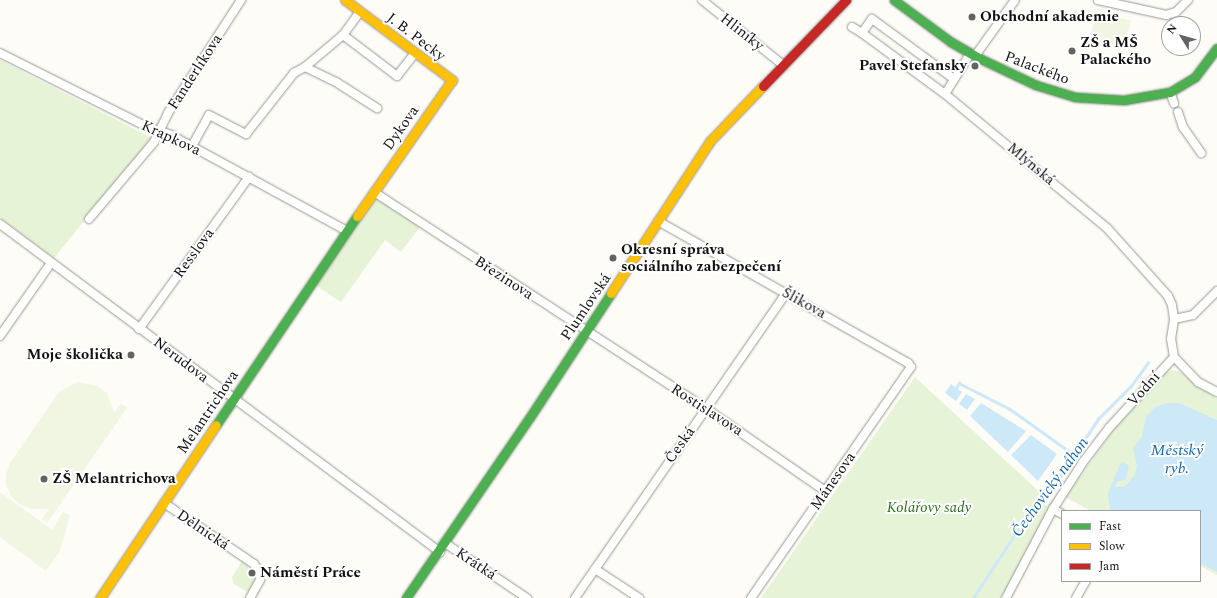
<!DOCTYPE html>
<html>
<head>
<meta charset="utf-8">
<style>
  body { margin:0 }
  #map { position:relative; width:1217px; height:598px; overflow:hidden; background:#fdfcf7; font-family:Spectral,serif }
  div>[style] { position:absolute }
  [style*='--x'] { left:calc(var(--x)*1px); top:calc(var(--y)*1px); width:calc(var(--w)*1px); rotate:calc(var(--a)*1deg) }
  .green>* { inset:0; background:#e7f3d7 }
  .pitch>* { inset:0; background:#f0f6e1 }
  .water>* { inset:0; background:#cde8f7 }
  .stream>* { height:2.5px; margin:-1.25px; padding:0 1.25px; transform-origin:1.25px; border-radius:1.25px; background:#cde8f7 }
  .roads { filter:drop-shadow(0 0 1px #979795) drop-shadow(0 0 1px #979795) }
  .street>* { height:8px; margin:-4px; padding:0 4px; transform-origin:4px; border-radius:4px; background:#fffffe }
  .fast>* { height:9px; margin:-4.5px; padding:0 4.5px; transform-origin:4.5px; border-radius:4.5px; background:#4caf50 }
  .slow>* { height:9px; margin:-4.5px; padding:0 4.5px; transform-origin:4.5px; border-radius:4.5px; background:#ffc107 }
  .jam>* { height:9px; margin:-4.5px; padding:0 4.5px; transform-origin:4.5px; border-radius:4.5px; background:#c62828 }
  .dots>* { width:11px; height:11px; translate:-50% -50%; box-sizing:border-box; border:2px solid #fff; border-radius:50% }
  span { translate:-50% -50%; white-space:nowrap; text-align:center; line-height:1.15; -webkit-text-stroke:4px #fff; paint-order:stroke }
  .poi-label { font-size:15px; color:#111; font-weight:700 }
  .left { translate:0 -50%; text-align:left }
  .right { translate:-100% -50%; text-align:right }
  .street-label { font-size:15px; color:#111 }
  .park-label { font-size:15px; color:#2f6b1f; font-style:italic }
  .water-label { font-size:16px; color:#1768a6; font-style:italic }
  .legend { position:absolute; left:1061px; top:510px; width:140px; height:72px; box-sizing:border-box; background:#fff; border:1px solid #a0a0a0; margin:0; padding:5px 7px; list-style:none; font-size:12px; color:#111 }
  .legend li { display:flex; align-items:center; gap:8px; height:20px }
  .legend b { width:20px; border:1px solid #a0a0a0 }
  .north { position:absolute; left:1161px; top:16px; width:40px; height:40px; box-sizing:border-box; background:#fff; border:1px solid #a0a0a0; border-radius:50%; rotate:307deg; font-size:11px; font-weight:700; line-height:16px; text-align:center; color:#111 }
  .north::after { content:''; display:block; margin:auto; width:14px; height:18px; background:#646362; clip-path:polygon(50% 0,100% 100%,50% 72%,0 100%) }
</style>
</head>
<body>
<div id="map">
  <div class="green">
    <div style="clip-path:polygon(0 60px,152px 138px,54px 258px,0 218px)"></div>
    <div style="clip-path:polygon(374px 192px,422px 224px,401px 252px,385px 240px,341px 302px,312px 283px)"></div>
    <div style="clip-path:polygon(1173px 370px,1180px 372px,1217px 398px,1217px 575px,1200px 566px,1200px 511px,1091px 511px,1065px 497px,1115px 428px,1164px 373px)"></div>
    <div style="clip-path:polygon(915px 377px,1046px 498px,1041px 503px,1047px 506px,1056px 496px,1001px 598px,761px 598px)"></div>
    <div style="clip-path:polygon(242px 561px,255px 573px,255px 583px,249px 593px,234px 584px,232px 577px)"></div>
  </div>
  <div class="pitch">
    <div style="clip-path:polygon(1097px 11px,1131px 21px,1123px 48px,1089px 40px)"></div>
    <div style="clip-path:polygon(78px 382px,98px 386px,107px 393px,114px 413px,121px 404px,127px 408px,47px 523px,42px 519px,49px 509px,31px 509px,19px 504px,12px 497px,6px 485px,6px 474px,10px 463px,59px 392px)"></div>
    <div style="clip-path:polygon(0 492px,52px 530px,63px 512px,70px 515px,60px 551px,46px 571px,0 537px)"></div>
  </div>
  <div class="water">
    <div style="clip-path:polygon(951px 384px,962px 392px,956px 401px,945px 393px)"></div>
    <div style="clip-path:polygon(966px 394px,975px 399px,967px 410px,959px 404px)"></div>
    <div style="clip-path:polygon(981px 403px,1026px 431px,1008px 452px,970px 416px)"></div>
    <div style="clip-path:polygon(1168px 403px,1179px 403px,1217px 420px,1217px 572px,1200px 563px,1200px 511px,1110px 510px,1108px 493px,1120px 464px,1123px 462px,1129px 466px,1126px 479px,1117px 482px,1115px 487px,1124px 487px,1135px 475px,1137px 465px,1133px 448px,1142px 437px,1146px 417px,1155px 407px)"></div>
    <div style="clip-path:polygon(1031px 435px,1057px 454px,1038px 481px,1011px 455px)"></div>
  </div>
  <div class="stream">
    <div style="--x:956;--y:388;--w:6;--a:-59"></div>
    <div style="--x:959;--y:383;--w:57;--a:27"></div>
    <div style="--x:1010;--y:409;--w:77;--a:35.5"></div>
    <div style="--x:973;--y:598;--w:105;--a:-56.6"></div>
    <div style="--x:1031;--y:510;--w:19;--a:-39"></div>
    <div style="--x:1046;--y:498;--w:95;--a:-56.6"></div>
    <div style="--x:1098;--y:419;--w:47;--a:-45"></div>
    <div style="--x:1131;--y:386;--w:29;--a:-54"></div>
  </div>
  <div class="roads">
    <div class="street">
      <div style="--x:702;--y:0;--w:102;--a:38.7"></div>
      <div style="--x:1098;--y:0;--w:70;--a:12.4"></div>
      <div style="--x:1166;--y:15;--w:10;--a:-17"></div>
      <div style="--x:1176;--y:12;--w:17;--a:-45"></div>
      <div style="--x:852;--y:27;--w:12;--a:31"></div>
      <div style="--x:343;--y:35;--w:68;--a:37.2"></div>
      <div style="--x:397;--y:76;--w:28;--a:-52"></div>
      <div style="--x:0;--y:53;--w:162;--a:26.7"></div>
      <div style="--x:145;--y:126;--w:28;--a:19"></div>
      <div style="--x:171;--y:135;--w:200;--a:28.6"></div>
      <div style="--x:975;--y:56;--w:69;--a:-54.5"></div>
      <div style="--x:305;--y:67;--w:50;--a:-40.1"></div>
      <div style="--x:343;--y:35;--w:29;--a:-54"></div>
      <div style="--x:954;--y:79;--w:102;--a:-143.8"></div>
      <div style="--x:872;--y:19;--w:17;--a:126"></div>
      <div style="--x:862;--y:33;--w:103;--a:36.3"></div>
      <div style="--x:945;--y:94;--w:210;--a:39.6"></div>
      <div style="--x:1107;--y:228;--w:91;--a:48.1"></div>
      <div style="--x:1168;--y:296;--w:10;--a:66"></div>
      <div style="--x:1172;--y:305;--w:14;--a:82"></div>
      <div style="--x:1170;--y:92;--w:12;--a:70"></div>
      <div style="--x:945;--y:94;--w:47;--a:-58"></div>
      <div style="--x:1178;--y:112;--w:16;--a:72"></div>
      <div style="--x:1183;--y:127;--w:32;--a:55"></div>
      <div style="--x:192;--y:146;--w:35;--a:-61"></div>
      <div style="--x:209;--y:115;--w:42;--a:27.2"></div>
      <div style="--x:246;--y:134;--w:78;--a:-51.8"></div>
      <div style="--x:294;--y:73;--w:13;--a:-29"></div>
      <div style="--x:305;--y:67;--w:34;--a:26"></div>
      <div style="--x:336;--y:82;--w:49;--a:32.4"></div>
      <div style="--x:374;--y:192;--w:402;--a:33.1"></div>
      <div style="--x:711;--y:412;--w:139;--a:34.7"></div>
      <div style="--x:89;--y:219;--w:101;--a:-49.8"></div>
      <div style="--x:154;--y:142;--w:32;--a:-64"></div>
      <div style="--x:168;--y:113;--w:135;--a:-57.1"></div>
      <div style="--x:658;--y:221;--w:288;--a:29.6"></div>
      <div style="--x:908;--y:363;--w:5;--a:53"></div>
      <div style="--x:911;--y:367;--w:281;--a:124.7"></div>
      <div style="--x:0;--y:224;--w:549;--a:36.7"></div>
      <div style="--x:139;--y:329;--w:188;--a:-54.1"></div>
      <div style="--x:0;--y:336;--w:89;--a:-55.1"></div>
      <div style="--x:1174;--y:357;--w:35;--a:46"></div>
      <div style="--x:1198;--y:382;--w:21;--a:28"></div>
      <div style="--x:164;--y:503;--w:109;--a:34.1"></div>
      <div style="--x:254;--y:564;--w:11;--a:56"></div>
      <div style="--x:260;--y:573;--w:7;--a:90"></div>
      <div style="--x:260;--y:580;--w:21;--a:119"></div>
      <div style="--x:1053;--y:509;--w:10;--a:29"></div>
      <div style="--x:445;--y:543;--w:99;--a:33.9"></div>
      <div style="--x:595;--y:569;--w:53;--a:33.4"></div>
      <div style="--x:575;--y:598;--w:371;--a:-55.3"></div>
      <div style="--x:1006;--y:598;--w:101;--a:-62.2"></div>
      <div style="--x:1053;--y:509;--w:56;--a:-57.4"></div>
      <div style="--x:1083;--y:462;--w:43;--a:-52.6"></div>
      <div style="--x:1109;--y:428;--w:96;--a:-47.5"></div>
      <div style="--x:1174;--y:357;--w:18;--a:-99"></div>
      <div style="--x:1171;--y:339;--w:20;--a:-81"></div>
      <div style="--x:1174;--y:319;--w:19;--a:-12"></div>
      <div style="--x:1193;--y:315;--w:34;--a:-45"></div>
      <div style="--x:1076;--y:598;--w:20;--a:-60"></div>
    </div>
    <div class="fast">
      <div style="--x:894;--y:0;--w:71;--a:36.4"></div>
      <div style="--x:951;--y:42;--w:34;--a:30"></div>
      <div style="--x:981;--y:59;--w:61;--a:25.3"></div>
      <div style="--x:1036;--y:85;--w:41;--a:17.1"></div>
      <div style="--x:1075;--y:97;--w:49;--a:3.5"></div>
      <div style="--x:1124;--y:100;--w:47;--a:-9.9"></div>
      <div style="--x:1170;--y:92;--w:29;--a:-31"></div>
      <div style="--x:1195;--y:77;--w:36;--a:-53"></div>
      <div style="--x:216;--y:425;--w:252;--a:-56"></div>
      <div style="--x:406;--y:598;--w:219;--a:-55.6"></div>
      <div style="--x:530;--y:417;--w:148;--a:-56.8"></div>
    </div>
    <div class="slow">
      <div style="--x:345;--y:0;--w:134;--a:36.8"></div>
      <div style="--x:452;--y:80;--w:166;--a:124.9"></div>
      <div style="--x:611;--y:293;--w:181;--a:-56.9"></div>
      <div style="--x:710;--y:141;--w:76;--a:-46.1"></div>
      <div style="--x:100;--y:598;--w:208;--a:-56.2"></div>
    </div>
    <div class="jam">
      <div style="--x:763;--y:86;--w:120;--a:-46"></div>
    </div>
  </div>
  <div class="dots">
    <div style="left:972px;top:17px;background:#646362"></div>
    <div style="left:1072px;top:51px;background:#646362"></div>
    <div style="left:975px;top:66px;background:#646362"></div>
    <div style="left:613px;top:258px;background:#646362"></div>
    <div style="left:131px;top:355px;background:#646362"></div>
    <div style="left:44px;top:479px;background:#646362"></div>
    <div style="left:252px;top:573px;background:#646362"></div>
  </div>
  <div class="poi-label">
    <span class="left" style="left:980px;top:17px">Obchodní akademie</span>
    <span class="left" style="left:1080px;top:51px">ZŠ a MŠ<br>Palackého</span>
    <span class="right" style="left:967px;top:66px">Pavel Stefansky</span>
    <span class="left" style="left:621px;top:258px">Okresní správa<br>sociálního zabezpečení</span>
    <span class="right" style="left:123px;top:355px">Moje školička</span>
    <span class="left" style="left:52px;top:479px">ZŠ Melantrichova</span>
    <span class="left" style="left:260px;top:573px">Náměstí Práce</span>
  </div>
  <div class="street-label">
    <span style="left:742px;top:32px;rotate:38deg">Hliníky</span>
    <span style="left:416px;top:37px;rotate:37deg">J. B. Pecky</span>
    <span style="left:1037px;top:68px;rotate:21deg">Palackého</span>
    <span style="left:195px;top:72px;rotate:-57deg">Fanderlíkova</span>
    <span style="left:401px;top:128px;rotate:-55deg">Dykova</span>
    <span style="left:171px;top:138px;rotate:25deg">Krapkova</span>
    <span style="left:1031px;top:164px;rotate:40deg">Mlýnská</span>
    <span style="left:194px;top:253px;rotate:-54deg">Resslova</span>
    <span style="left:504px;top:278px;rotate:33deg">Březinova</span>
    <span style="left:804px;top:303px;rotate:29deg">Šlikova</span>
    <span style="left:586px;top:307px;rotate:-56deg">Plumlovská</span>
    <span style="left:181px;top:360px;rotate:37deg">Nerudova</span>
    <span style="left:1144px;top:389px;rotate:-48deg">Vodní</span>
    <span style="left:707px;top:410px;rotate:33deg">Rostislavova</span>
    <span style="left:208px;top:412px;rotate:-56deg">Melantrichova</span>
    <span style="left:680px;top:445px;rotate:-55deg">Česká</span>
    <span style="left:833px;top:481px;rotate:-55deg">Mánesova</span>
    <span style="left:203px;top:530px;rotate:34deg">Dělnická</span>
    <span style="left:476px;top:564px;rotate:34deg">Krátká</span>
  </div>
  <div class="park-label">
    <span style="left:929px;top:508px">Kolářovy sady</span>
  </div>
  <div class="water-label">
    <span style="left:1177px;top:459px">Městský<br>ryb.</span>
    <span style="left:1050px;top:487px;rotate:-54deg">Čechovický náhon</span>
  </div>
  <ul class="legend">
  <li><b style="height:5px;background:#4caf50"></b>Fast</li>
  <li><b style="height:5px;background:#ffc107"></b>Slow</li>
  <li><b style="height:5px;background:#c62828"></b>Jam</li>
  </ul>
  <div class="north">N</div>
</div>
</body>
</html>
